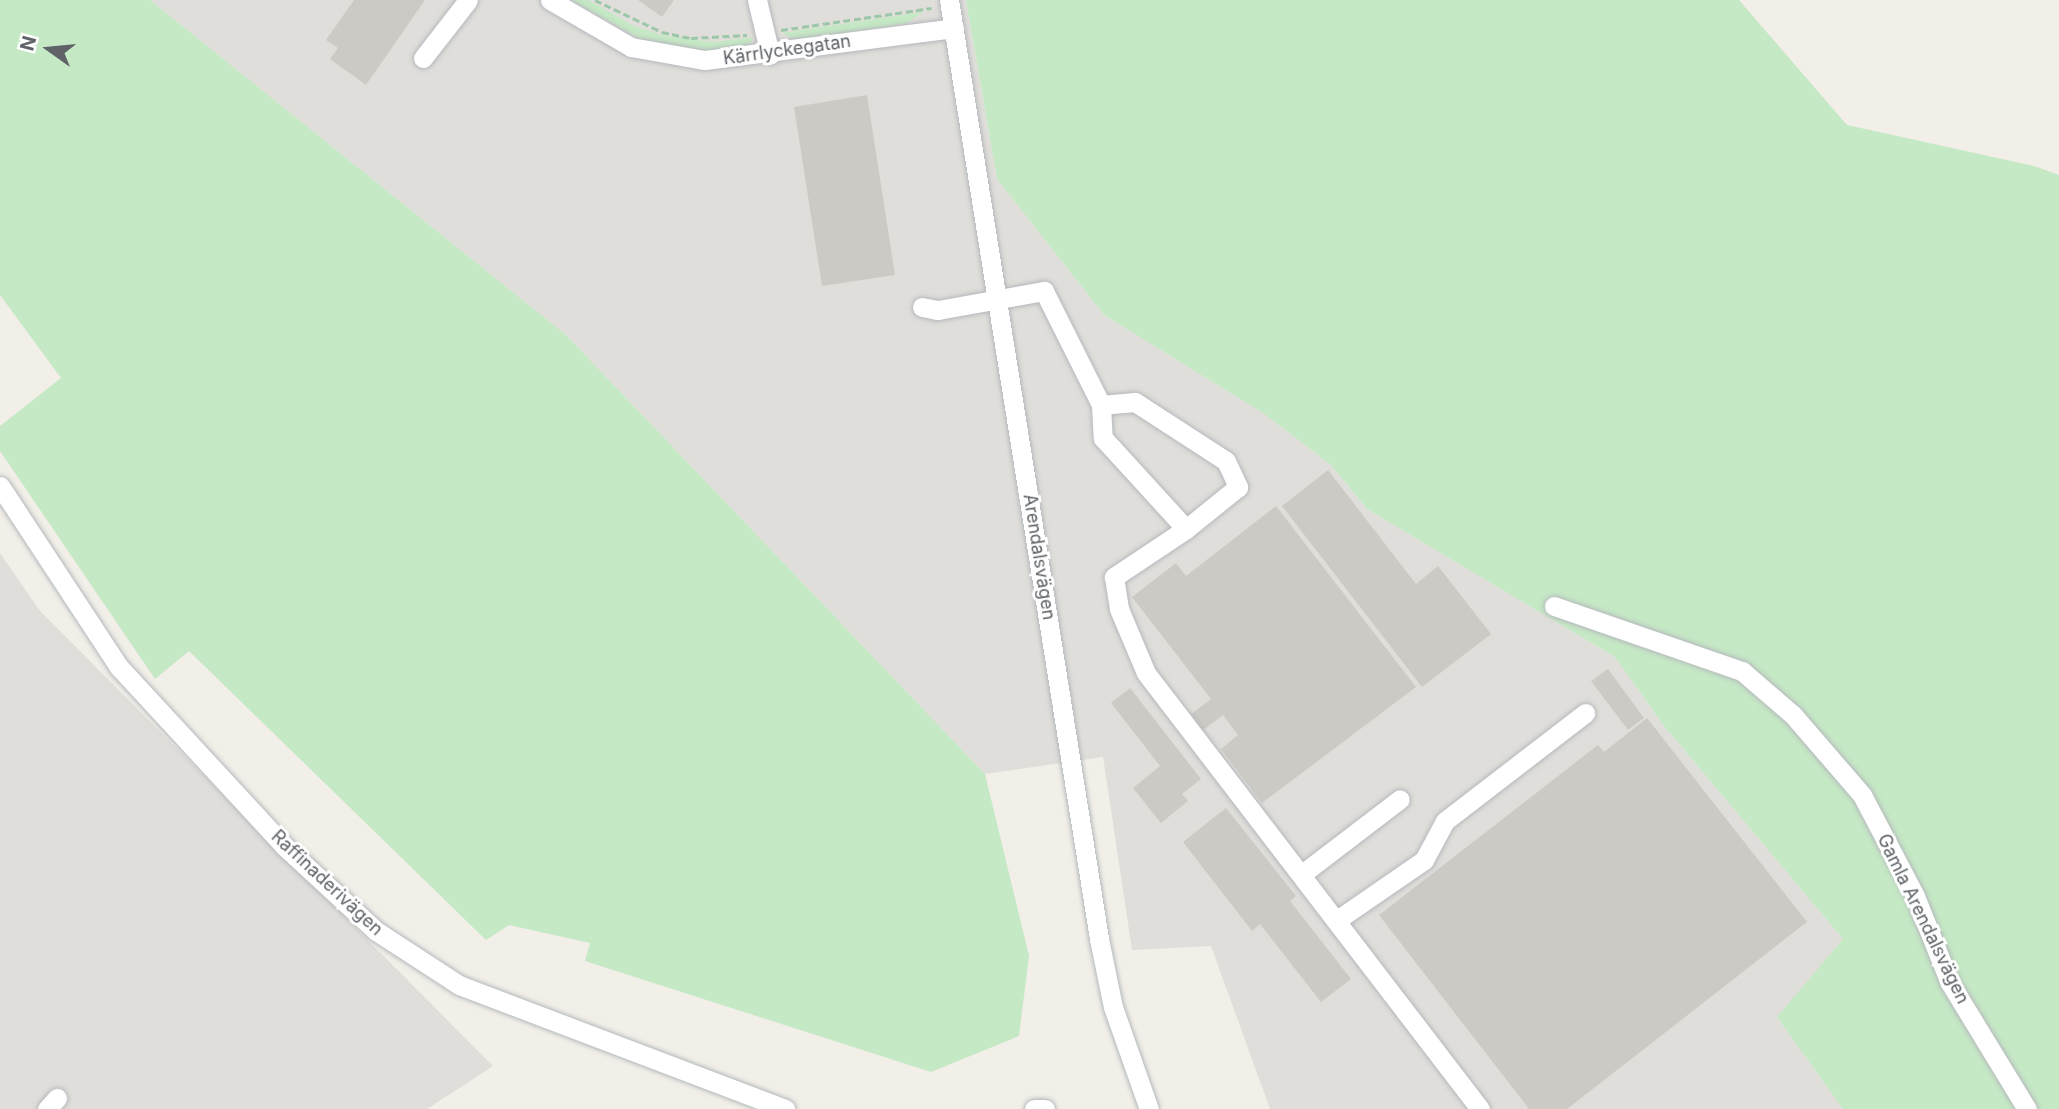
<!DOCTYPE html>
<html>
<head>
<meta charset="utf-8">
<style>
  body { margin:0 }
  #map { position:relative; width:2059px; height:1109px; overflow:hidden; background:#f1efe8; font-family:Inter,sans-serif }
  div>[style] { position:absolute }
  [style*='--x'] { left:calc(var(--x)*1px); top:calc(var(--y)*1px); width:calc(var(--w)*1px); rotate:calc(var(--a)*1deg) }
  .industrial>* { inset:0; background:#e0deda }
  .green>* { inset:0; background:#c5e8c5 }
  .building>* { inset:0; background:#cccac5 }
  .path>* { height:2.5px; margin-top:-1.25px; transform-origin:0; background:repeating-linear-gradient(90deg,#9cc7a9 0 7px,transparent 0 10.5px) }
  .roads { filter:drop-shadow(0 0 2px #b5b8bc) drop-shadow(0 0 2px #b5b8bc) }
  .minor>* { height:19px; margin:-9.5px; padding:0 9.5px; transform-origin:9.5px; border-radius:9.5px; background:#fff }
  span { translate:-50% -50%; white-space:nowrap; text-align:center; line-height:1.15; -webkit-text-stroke:6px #fff; paint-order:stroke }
  .street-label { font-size:18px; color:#5f6368 }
  .north { position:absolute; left:14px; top:14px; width:70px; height:70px; -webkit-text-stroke:5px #fff; paint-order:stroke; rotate:285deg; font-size:19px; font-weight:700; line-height:28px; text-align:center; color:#5f6368 }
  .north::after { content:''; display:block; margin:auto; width:24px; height:32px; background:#5f6368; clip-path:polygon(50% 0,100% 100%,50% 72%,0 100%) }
</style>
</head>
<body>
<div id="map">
  <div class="industrial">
    <div style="clip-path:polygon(150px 0,966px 0,997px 179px,1104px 315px,1263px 413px,1331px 465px,1367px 509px,1615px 657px,1664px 726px,1843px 939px,1778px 1018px,1843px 1109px,1270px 1109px,1211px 946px,1132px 950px,1103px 757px,985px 774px,566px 335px)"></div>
    <div style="clip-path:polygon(0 553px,40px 611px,493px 1066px,427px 1109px,0 1109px)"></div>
  </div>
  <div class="green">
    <div style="clip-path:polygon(0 0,150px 0,566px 335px,985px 774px,1029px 956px,1019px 1036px,931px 1072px,585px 961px,590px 943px,509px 925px,486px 940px,189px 651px,155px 679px,0 451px,0 426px,61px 378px,0 295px)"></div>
    <div style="clip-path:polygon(571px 0,588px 0,634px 26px,665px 36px,713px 42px,754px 37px,746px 49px,697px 52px,640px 39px)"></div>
    <div style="clip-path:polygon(966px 0,1739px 0,1847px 125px,2034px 166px,2059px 175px,2059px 1109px,1843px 1109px,1777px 1017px,1843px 939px,1664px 726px,1615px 657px,1367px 509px,1331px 465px,1263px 413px,1104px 315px,997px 179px)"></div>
    <div style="clip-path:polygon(923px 12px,907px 23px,799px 41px,782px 33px)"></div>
  </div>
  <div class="building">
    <div style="clip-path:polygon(354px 0,425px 0,366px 85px,330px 59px,338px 48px,326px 40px)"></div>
    <div style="clip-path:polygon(638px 0,674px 0,662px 17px)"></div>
    <div style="clip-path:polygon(867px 95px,895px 275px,822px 286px,794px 107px)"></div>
    <div style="clip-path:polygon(1328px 470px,1416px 584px,1438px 566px,1491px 634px,1422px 687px,1282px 506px)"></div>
    <div style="clip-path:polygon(1276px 506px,1416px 687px,1262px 803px,1221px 749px,1238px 735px,1223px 715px,1203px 730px,1191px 714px,1211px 699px,1132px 597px,1176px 563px,1186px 576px)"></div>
    <div style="clip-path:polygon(1608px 669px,1644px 718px,1628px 730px,1591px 681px)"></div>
    <div style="clip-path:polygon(1130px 688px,1201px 779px,1182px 794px,1188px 801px,1161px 823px,1133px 788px,1160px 766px,1111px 703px)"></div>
    <div style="clip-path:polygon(1647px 718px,1807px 922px,1567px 1109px,1529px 1109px,1379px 915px,1598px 745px,1604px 752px)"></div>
    <div style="clip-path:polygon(1226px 808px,1296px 896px,1290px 901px,1351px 979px,1321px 1002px,1260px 924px,1252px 931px,1183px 842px)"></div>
  </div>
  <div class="path">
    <div style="--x:595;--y:0;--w:74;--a:25.5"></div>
    <div style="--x:662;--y:32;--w:30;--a:12"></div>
    <div style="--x:691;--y:38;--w:56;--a:-3.1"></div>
    <div style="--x:781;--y:30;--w:152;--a:-8.3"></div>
  </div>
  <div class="roads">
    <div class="minor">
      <div style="--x:550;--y:0;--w:94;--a:30.1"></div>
      <div style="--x:631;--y:47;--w:75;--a:10"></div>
      <div style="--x:705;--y:60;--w:251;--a:-7.3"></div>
      <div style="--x:757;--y:0;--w:56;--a:76.5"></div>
      <div style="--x:949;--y:0;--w:951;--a:80.92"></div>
      <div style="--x:1099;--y:939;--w:69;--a:78.4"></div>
      <div style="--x:1113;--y:1007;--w:108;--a:70.6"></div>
      <div style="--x:423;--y:58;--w:73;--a:-52.2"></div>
      <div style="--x:922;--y:307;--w:16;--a:11"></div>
      <div style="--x:938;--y:310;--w:108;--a:-10.2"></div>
      <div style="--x:1044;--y:291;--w:127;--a:63.4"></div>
      <div style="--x:1101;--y:405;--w:33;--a:87"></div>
      <div style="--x:1103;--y:438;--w:123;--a:47.6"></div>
      <div style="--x:1186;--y:529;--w:87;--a:146.3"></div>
      <div style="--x:1114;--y:577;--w:32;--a:81"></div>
      <div style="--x:1119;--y:609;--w:69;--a:67.1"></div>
      <div style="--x:1146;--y:673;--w:549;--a:52.55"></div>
      <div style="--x:1101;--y:405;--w:34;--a:-5"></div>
      <div style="--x:1135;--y:402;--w:108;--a:33"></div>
      <div style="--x:1226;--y:461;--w:29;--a:65"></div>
      <div style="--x:1238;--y:487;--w:67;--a:141.1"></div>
      <div style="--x:0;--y:486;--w:217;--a:56.7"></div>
      <div style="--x:119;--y:667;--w:243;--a:47.3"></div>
      <div style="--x:284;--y:846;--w:125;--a:42.7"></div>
      <div style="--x:376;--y:931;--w:99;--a:33"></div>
      <div style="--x:459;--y:985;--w:349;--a:20.8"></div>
      <div style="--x:1554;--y:606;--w:199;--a:19.1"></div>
      <div style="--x:1742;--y:671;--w:67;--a:40.8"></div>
      <div style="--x:1793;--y:715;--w:106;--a:49.2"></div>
      <div style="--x:1862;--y:795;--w:114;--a:62.3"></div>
      <div style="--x:1915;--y:896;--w:94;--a:68.1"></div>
      <div style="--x:1950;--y:983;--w:148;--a:58.6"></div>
      <div style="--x:1302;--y:874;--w:123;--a:-37.4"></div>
      <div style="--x:1337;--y:920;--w:106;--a:-34.6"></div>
      <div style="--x:1424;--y:860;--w:44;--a:-61.7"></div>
      <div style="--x:1445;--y:821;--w:177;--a:-37.6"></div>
      <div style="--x:47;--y:1109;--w:15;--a:-48"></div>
      <div style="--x:1034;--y:1109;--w:11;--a:0"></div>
    </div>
  </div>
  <div class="street-label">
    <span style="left:787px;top:50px;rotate:-8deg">Kärrlyckegatan</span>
    <span style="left:1039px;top:557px;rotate:81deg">Arendalsvägen</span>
    <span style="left:327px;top:883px;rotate:43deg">Raffinaderivägen</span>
    <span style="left:1923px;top:919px;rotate:64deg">Gamla Arendalsvägen</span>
  </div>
  <div class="north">N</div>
</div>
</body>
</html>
